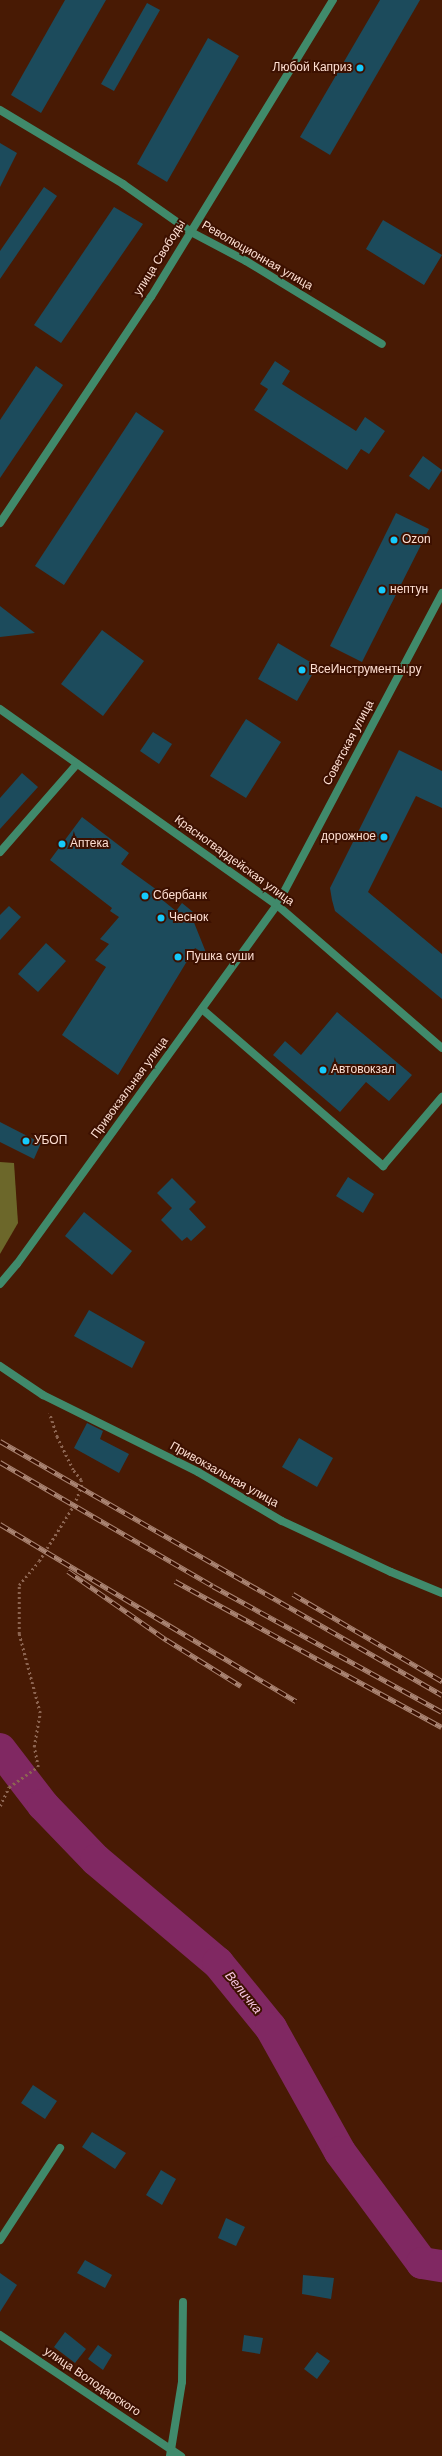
<!DOCTYPE html>
<html>
<head>
<meta charset="utf-8">
<style>
  body { margin:0 }
  #map { position:relative; width:442px; height:2456px; overflow:hidden; background:#481a04; font-family:Helvetica,sans-serif }
  div>[style] { position:absolute }
  [style*='--x'] { left:calc(var(--x)*1px); top:calc(var(--y)*1px); width:calc(var(--w)*1px); rotate:calc(var(--a)*1deg) }
  .forest>* { inset:0; background:#6c672a }
  .river>* { height:32px; margin:-16px; padding:0 16px; transform-origin:16px; border-radius:16px; background:#802862 }
  .building>* { inset:0; background:#1c4b5c }
  .path>* { height:2.5px; margin-top:-1.25px; transform-origin:0; background:repeating-linear-gradient(90deg,#8c6451 0 2px,transparent 0 5px) }
  .service>* { height:8px; margin:-4px; padding:0 4px; transform-origin:4px; border-radius:4px; background:#408a6b }
  .minor>* { height:8px; margin:-4px; padding:0 4px; transform-origin:4px; border-radius:4px; background:#408a6b }
  .tertiary>* { height:8px; margin:-4px; padding:0 4px; transform-origin:4px; border-radius:4px; background:#408a6b }
  .rail>* { height:4.5px; margin-top:-2.25px; transform-origin:0; background:repeating-linear-gradient(90deg,#3c1000 0 9px,#aa8473 0 18px); box-sizing:border-box; border-block:1px solid #aa8473 }
  .dots>* { width:11px; height:11px; translate:-50% -50%; box-sizing:border-box; border:2px solid #3c1000; border-radius:50% }
  span { translate:-50% -50%; white-space:nowrap; text-align:center; line-height:1.15; -webkit-text-stroke:4px #3c1000; paint-order:stroke }
  .poi-label { font-size:12px; color:#fedfd2 }
  .right { translate:-100% -50%; text-align:right }
  .left { translate:0 -50%; text-align:left }
  .street-label { font-size:12px; color:#fedfd2 }
  .water-label { font-size:13px; color:#f7c5e0; font-style:italic }
</style>
</head>
<body>
<div id="map">
  <div class="forest">
    <div style="clip-path:polygon(0 1162px,14px 1163px,18px 1223px,0 1254px)"></div>
  </div>
  <div class="river">
    <div style="--x:0;--y:1749;--w:71;--a:52.5"></div>
    <div style="--x:43;--y:1805;--w:76;--a:46.1"></div>
    <div style="--x:96;--y:1860;--w:160;--a:40.2"></div>
    <div style="--x:218;--y:1963;--w:84;--a:50.8"></div>
    <div style="--x:271;--y:2028;--w:142;--a:60.9"></div>
    <div style="--x:340;--y:2152;--w:138;--a:53.5"></div>
    <div style="--x:422;--y:2263;--w:20;--a:9"></div>
  </div>
  <div class="building">
    <div style="clip-path:polygon(65px 0,106px 0,41px 113px,11px 95px)"></div>
    <div style="clip-path:polygon(380px 0,420px 0,330px 155px,300px 137px)"></div>
    <div style="clip-path:polygon(147px 3px,160px 10px,114px 91px,101px 84px)"></div>
    <div style="clip-path:polygon(208px 38px,239px 56px,167px 182px,137px 164px)"></div>
    <div style="clip-path:polygon(0 143px,17px 153px,0 187px)"></div>
    <div style="clip-path:polygon(44px 187px,57px 196px,0 279px,0 251px)"></div>
    <div style="clip-path:polygon(114px 207px,143px 224px,61px 343px,34px 325px)"></div>
    <div style="clip-path:polygon(383px 220px,442px 255px,424px 285px,366px 249px)"></div>
    <div style="clip-path:polygon(275px 361px,290px 371px,282px 384px,356px 431px,365px 417px,385px 431px,369px 454px,361px 449px,347px 470px,254px 410px,268px 389px,260px 384px)"></div>
    <div style="clip-path:polygon(36px 366px,63px 385px,0 478px,0 420px)"></div>
    <div style="clip-path:polygon(136px 412px,164px 431px,64px 585px,35px 566px)"></div>
    <div style="clip-path:polygon(423px 456px,442px 470px,429px 490px,409px 476px)"></div>
    <div style="clip-path:polygon(396px 513px,429px 529px,362px 662px,330px 646px)"></div>
    <div style="clip-path:polygon(0 606px,35px 633px,0 637px)"></div>
    <div style="clip-path:polygon(102px 630px,144px 661px,103px 716px,61px 684px)"></div>
    <div style="clip-path:polygon(278px 643px,317px 666px,297px 701px,258px 679px)"></div>
    <div style="clip-path:polygon(246px 719px,281px 742px,246px 798px,210px 776px)"></div>
    <div style="clip-path:polygon(153px 732px,172px 744px,159px 764px,140px 751px)"></div>
    <div style="clip-path:polygon(399px 750px,442px 771px,442px 808px,416px 796px,368px 892px,442px 954px,442px 999px,335px 911px,332px 900px,330px 888px)"></div>
    <div style="clip-path:polygon(22px 773px,38px 787px,0 829px,0 798px)"></div>
    <div style="clip-path:polygon(82px 817px,129px 853px,121px 864px,157px 890px,155px 894px,176px 911px,182px 903px,193px 912px,191px 915px,207px 955px,195px 948px,118px 1075px,62px 1035px,106px 967px,95px 960px,109px 944px,100px 939px,119px 917px,110px 911px,112px 908px,50px 860px)"></div>
    <div style="clip-path:polygon(9px 906px,21px 917px,0 940px,0 915px)"></div>
    <div style="clip-path:polygon(46px 943px,66px 961px,38px 992px,18px 974px)"></div>
    <div style="clip-path:polygon(337px 1012px,412px 1075px,389px 1101px,366px 1082px,340px 1112px,273px 1055px,285px 1041px,301px 1055px)"></div>
    <div style="clip-path:polygon(0 1122px,41px 1143px,34px 1159px,0 1142px)"></div>
    <div style="clip-path:polygon(348px 1177px,374px 1194px,363px 1213px,336px 1196px)"></div>
    <div style="clip-path:polygon(172px 1178px,196px 1202px,189px 1209px,206px 1227px,191px 1241px,187px 1237px,182px 1241px,161px 1220px,172px 1208px,157px 1193px)"></div>
    <div style="clip-path:polygon(84px 1212px,132px 1251px,112px 1275px,65px 1236px)"></div>
    <div style="clip-path:polygon(89px 1310px,145px 1342px,132px 1368px,74px 1336px)"></div>
    <div style="clip-path:polygon(87px 1423px,103px 1431px,100px 1439px,129px 1454px,119px 1473px,74px 1448px)"></div>
    <div style="clip-path:polygon(299px 1438px,333px 1458px,317px 1487px,282px 1467px)"></div>
    <div style="clip-path:polygon(33px 2085px,57px 2101px,45px 2119px,21px 2103px)"></div>
    <div style="clip-path:polygon(92px 2132px,126px 2153px,115px 2169px,82px 2147px)"></div>
    <div style="clip-path:polygon(161px 2170px,176px 2179px,162px 2205px,146px 2195px)"></div>
    <div style="clip-path:polygon(226px 2218px,245px 2227px,236px 2246px,218px 2238px)"></div>
    <div style="clip-path:polygon(85px 2260px,112px 2275px,105px 2288px,77px 2273px)"></div>
    <div style="clip-path:polygon(0 2273px,17px 2285px,0 2312px)"></div>
    <div style="clip-path:polygon(303px 2275px,334px 2278px,331px 2299px,302px 2294px)"></div>
    <div style="clip-path:polygon(65px 2332px,86px 2349px,75px 2363px,54px 2347px)"></div>
    <div style="clip-path:polygon(244px 2335px,263px 2338px,260px 2354px,242px 2351px)"></div>
    <div style="clip-path:polygon(98px 2345px,112px 2355px,103px 2370px,88px 2359px)"></div>
    <div style="clip-path:polygon(317px 2352px,330px 2361px,317px 2379px,304px 2369px)"></div>
  </div>
  <div class="path">
    <div style="--x:0;--y:1806;--w:21;--a:-65"></div>
    <div style="--x:9;--y:1787;--w:35;--a:-35"></div>
    <div style="--x:38;--y:1767;--w:20;--a:-101"></div>
    <div style="--x:34;--y:1747;--w:35;--a:-80"></div>
    <div style="--x:40;--y:1713;--w:82;--a:-104.9"></div>
    <div style="--x:19;--y:1634;--w:49;--a:-90"></div>
    <div style="--x:19;--y:1585;--w:31;--a:-50"></div>
    <div style="--x:39;--y:1561;--w:66;--a:-58"></div>
    <div style="--x:74;--y:1505;--w:19;--a:-69"></div>
    <div style="--x:81;--y:1487;--w:7;--a:-90"></div>
    <div style="--x:81;--y:1480;--w:13;--a:-129"></div>
    <div style="--x:73;--y:1470;--w:37;--a:-116"></div>
    <div style="--x:57;--y:1437;--w:25;--a:-108"></div>
  </div>
  <div class="service">
    <div style="--x:0;--y:852;--w:117;--a:-48.8"></div>
    <div style="--x:202;--y:1009;--w:240;--a:40.9"></div>
    <div style="--x:383;--y:1166;--w:91;--a:-49.5"></div>
  </div>
  <div class="minor">
    <div style="--x:0;--y:110;--w:144;--a:31"></div>
    <div style="--x:123;--y:184;--w:83;--a:35.2"></div>
    <div style="--x:191;--y:232;--w:62;--a:27.8"></div>
    <div style="--x:246;--y:261;--w:159;--a:31.4"></div>
    <div style="--x:0;--y:523;--w:272;--a:-56.3"></div>
    <div style="--x:151;--y:297;--w:348;--a:-58.5"></div>
    <div style="--x:0;--y:1284;--w:26;--a:-50"></div>
    <div style="--x:17;--y:1264;--w:443;--a:-54.1"></div>
    <div style="--x:277;--y:905;--w:353;--a:-62.1"></div>
    <div style="--x:0;--y:1366;--w:52;--a:34"></div>
    <div style="--x:43;--y:1395;--w:173;--a:26.4"></div>
    <div style="--x:198;--y:1472;--w:97;--a:30.3"></div>
    <div style="--x:282;--y:1521;--w:120;--a:25.1"></div>
    <div style="--x:391;--y:1572;--w:55;--a:22.4"></div>
    <div style="--x:0;--y:2240;--w:110;--a:-56.9"></div>
    <div style="--x:0;--y:2335;--w:218;--a:33.8"></div>
    <div style="--x:170;--y:2456;--w:75;--a:-80.8"></div>
    <div style="--x:182;--y:2382;--w:80;--a:-89.3"></div>
  </div>
  <div class="tertiary">
    <div style="--x:0;--y:709;--w:339;--a:35.3"></div>
    <div style="--x:277;--y:905;--w:218;--a:40.9"></div>
  </div>
  <div class="rail">
    <div style="--x:0;--y:1441;--w:510;--a:29.88"></div>
    <div style="--x:0;--y:1462;--w:246;--a:30.2"></div>
    <div style="--x:213;--y:1586;--w:261;--a:28.8"></div>
    <div style="--x:0;--y:1524;--w:345;--a:30.9"></div>
    <div style="--x:68;--y:1571;--w:121;--a:34.9"></div>
    <div style="--x:167;--y:1640;--w:87;--a:31.9"></div>
    <div style="--x:175;--y:1581;--w:304;--a:28.7"></div>
    <div style="--x:293;--y:1594;--w:173;--a:30.3"></div>
  </div>
  <div class="dots">
    <div style="left:360px;top:68px;background:#16cafb"></div>
    <div style="left:394px;top:540px;background:#16cafb"></div>
    <div style="left:382px;top:590px;background:#16cafb"></div>
    <div style="left:302px;top:670px;background:#16cafb"></div>
    <div style="left:384px;top:837px;background:#16cafb"></div>
    <div style="left:62px;top:844px;background:#16cafb"></div>
    <div style="left:145px;top:896px;background:#16cafb"></div>
    <div style="left:161px;top:918px;background:#16cafb"></div>
    <div style="left:178px;top:957px;background:#16cafb"></div>
    <div style="left:323px;top:1070px;background:#16cafb"></div>
    <div style="left:26px;top:1141px;background:#16cafb"></div>
  </div>
  <div class="poi-label">
    <span class="right" style="left:352px;top:68px">Любой Каприз</span>
    <span class="left" style="left:402px;top:540px">Ozon</span>
    <span class="left" style="left:390px;top:590px">нептун</span>
    <span class="left" style="left:310px;top:670px">ВсеИнструменты.ру</span>
    <span class="right" style="left:376px;top:837px">дорожное</span>
    <span class="left" style="left:70px;top:844px">Аптека</span>
    <span class="left" style="left:153px;top:896px">Сбербанк</span>
    <span class="left" style="left:169px;top:918px">Чеснок</span>
    <span class="left" style="left:186px;top:957px">Пушка суши</span>
    <span class="left" style="left:331px;top:1070px">Автовокзал</span>
    <span class="left" style="left:34px;top:1141px">УБОП</span>
  </div>
  <div class="street-label">
    <span style="left:257px;top:256px;rotate:30deg">Революционная улица</span>
    <span style="left:160px;top:258px;rotate:-58deg">улица Свободы</span>
    <span style="left:349px;top:743px;rotate:-62deg">Советская улица</span>
    <span style="left:234px;top:861px;rotate:36deg">Красногвардейская улица</span>
    <span style="left:130px;top:1088px;rotate:-54deg">Привокзальная улица</span>
    <span style="left:224px;top:1475px;rotate:29deg">Привокзальная улица</span>
    <span style="left:92px;top:2382px;rotate:34deg">улица Володарского</span>
  </div>
  <div class="water-label">
    <span style="left:243px;top:1993px;rotate:51deg">Величка</span>
  </div>
</div>
</body>
</html>
